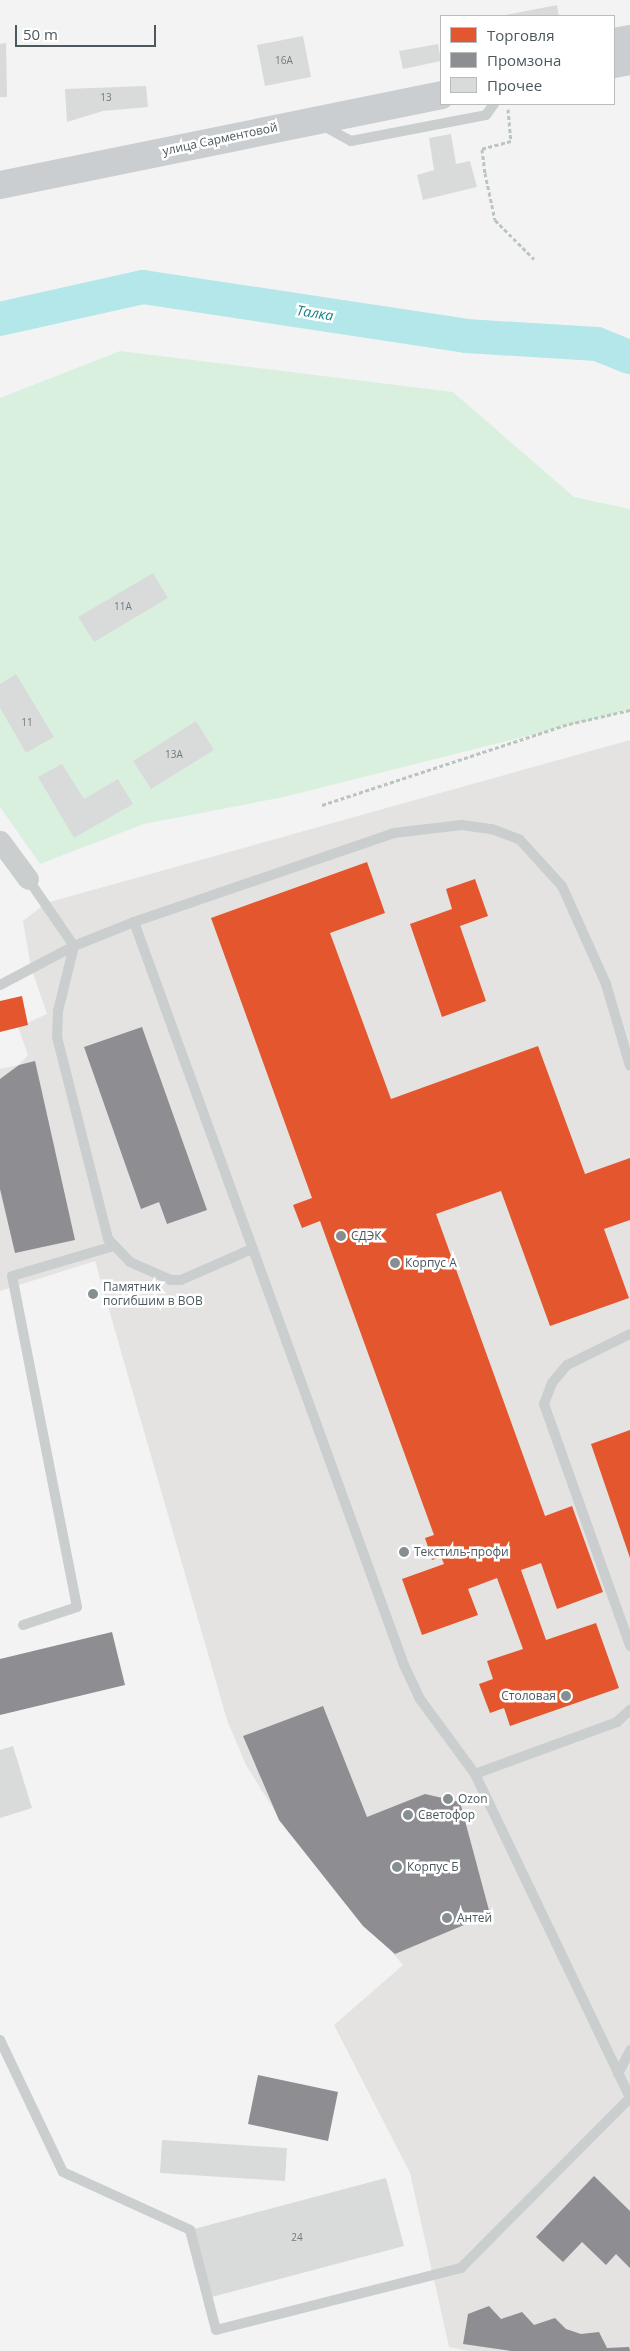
<!DOCTYPE html>
<html>
<head>
<meta charset="utf-8">
<style>
  body { margin:0 }
  #map { position:relative; width:630px; height:2351px; overflow:hidden; background:#f3f3f3; font-family:"Open Sans",sans-serif }
  div>[style] { position:absolute }
  [style*='--x'] { left:calc(var(--x)*1px); top:calc(var(--y)*1px); width:calc(var(--w)*1px); rotate:calc(var(--a)*1deg) }
  .commercial>* { inset:0; background:#e4e3e1 }
  .green>* { inset:0; background:#daf0df }
  .shops>* { inset:0; background:#e4572e }
  .industry>* { inset:0; background:#8d8d92 }
  .river>* { height:34px; margin:-17px; padding:0 17px; transform-origin:17px; border-radius:17px; background:#b3e7e9 }
  .building>* { inset:0; background:#d9dbdb }
  .path>* { height:3px; margin-top:-1.5px; transform-origin:0; background:repeating-linear-gradient(90deg,#bbc5c0 0 4px,transparent 0 6.5px) }
  .service>* { height:10px; margin:-5px; padding:0 5px; transform-origin:5px; border-radius:5px; background:#cbcece }
  .minor>* { height:21px; margin:-10.5px; padding:0 10.5px; transform-origin:10.5px; border-radius:10.5px; background:#cbcece }
  .secondary>* { height:28px; margin:-14px; padding:0 14px; transform-origin:14px; border-radius:14px; background:#cbced0 }
  .dots>* { width:14px; height:14px; translate:-50% -50%; box-sizing:border-box; border:2px solid #fff; border-radius:50% }
  span { translate:-50% -50%; white-space:nowrap; text-align:center; line-height:1.15; -webkit-text-stroke:5px #fff; paint-order:stroke }
  .number-label { font-size:10px; color:#707a7e }
  .number-label span { -webkit-text-stroke-width:0 }
  .street-label { font-size:12px; color:#4b585e }
  .poi-label { font-size:12px; color:#4b585e }
  .left { translate:0 -50%; text-align:left }
  .right { translate:-100% -50%; text-align:right }
  .water-label { font-size:14px; color:#178186; font-style:italic }
  .legend { position:absolute; left:440px; top:15px; width:175px; height:90px; box-sizing:border-box; background:#fff; border:1px solid #b7bcbf; margin:0; padding:6px 9px; list-style:none; font-size:15px; color:#4b585e }
  .legend li { display:flex; align-items:center; gap:10px; height:25px }
  .legend b { width:25px; border:1px solid #b7bcbf }
  .scale { position:absolute; left:15px; top:25px; width:141px; height:22px; box-sizing:border-box; border:2px solid #4b585e; border-top:0; padding-left:6px; font-size:15px; line-height:18px; white-space:nowrap; color:#4b585e; -webkit-text-stroke:4px #fff; paint-order:stroke }
</style>
</head>
<body>
<div id="map">
  <div class="commercial">
    <div style="clip-path:polygon(630px 740px,630px 2351px,468px 2351px,449px 2347px,410px 2173px,334px 2025px,403px 1965px,286px 1829px,246px 1765px,227px 1720px,95px 1261px,0 1291px,0 1069px,19px 1065px,28px 1055px,18px 1027px,47px 1014px,31px 967px,23px 921px,46px 903px)"></div>
  </div>
  <div class="green">
    <div style="clip-path:polygon(120px 351px,453px 392px,574px 497px,630px 509px,630px 710px,284px 797px,144px 824px,40px 864px,0 807px,0 398px)"></div>
  </div>
  <div class="shops">
    <div style="clip-path:polygon(367px 862px,385px 913px,330px 933px,391px 1099px,538px 1046px,585px 1174px,630px 1158px,630px 1220px,604px 1229px,629px 1298px,550px 1326px,501px 1191px,436px 1214px,545px 1516px,572px 1506px,603px 1592px,557px 1609px,541px 1563px,521px 1570px,546px 1640px,596px 1623px,619px 1688px,510px 1726px,504px 1708px,490px 1713px,479px 1684px,493px 1679px,487px 1661px,523px 1649px,497px 1578px,468px 1589px,478px 1615px,422px 1635px,402px 1579px,444px 1564px,441px 1557px,432px 1560px,429px 1550px,425px 1538px,434px 1535px,320px 1221px,302px 1228px,298px 1218px,293px 1205px,312px 1198px,211px 918px)"></div>
    <div style="clip-path:polygon(475px 879px,488px 916px,460px 926px,486px 1001px,442px 1017px,410px 924px,452px 909px,446px 889px)"></div>
    <div style="clip-path:polygon(22px 996px,28px 1025px,0 1032px,0 1001px)"></div>
    <div style="clip-path:polygon(630px 1430px,630px 1558px,591px 1444px)"></div>
  </div>
  <div class="industry">
    <div style="clip-path:polygon(142px 1027px,207px 1210px,167px 1224px,159px 1202px,141px 1209px,84px 1047px)"></div>
    <div style="clip-path:polygon(35px 1061px,75px 1240px,15px 1253px,0 1189px,0 1079px,19px 1065px)"></div>
    <div style="clip-path:polygon(112px 1632px,125px 1685px,0 1715px,0 1659px)"></div>
    <div style="clip-path:polygon(323px 1706px,367px 1817px,425px 1794px,460px 1802px,490px 1914px,395px 1954px,363px 1926px,279px 1820px,243px 1736px)"></div>
    <div style="clip-path:polygon(258px 2075px,338px 2092px,328px 2141px,248px 2124px)"></div>
    <div style="clip-path:polygon(594px 2176px,630px 2211px,630px 2268px,616px 2254px,606px 2265px,582px 2242px,563px 2262px,536px 2237px)"></div>
    <div style="clip-path:polygon(489px 2306px,501px 2319px,522px 2312px,534px 2325px,555px 2318px,566px 2329px,581px 2334px,599px 2332px,607px 2348px,629px 2347px,630px 2351px,511px 2351px,463px 2344px,468px 2314px)"></div>
  </div>
  <div class="river">
    <div style="--x:0;--y:319;--w:147;--a:-12.6"></div>
    <div style="--x:143;--y:287;--w:327;--a:8.6"></div>
    <div style="--x:466;--y:336;--w:131;--a:3.5"></div>
    <div style="--x:597;--y:344;--w:35;--a:22"></div>
  </div>
  <div class="building">
    <div style="clip-path:polygon(557px 5px,559px 16px,505px 16px,505px 15px)"></div>
    <div style="clip-path:polygon(303px 36px,311px 77px,265px 86px,257px 45px)"></div>
    <div style="clip-path:polygon(6px 43px,7px 97px,0 97px,0 44px)"></div>
    <div style="clip-path:polygon(438px 44px,441px 61px,403px 69px,399px 51px)"></div>
    <div style="clip-path:polygon(146px 86px,148px 107px,103px 111px,67px 122px,65px 89px)"></div>
    <div style="clip-path:polygon(451px 134px,456px 164px,470px 161px,477px 187px,423px 200px,417px 175px,434px 170px,429px 138px)"></div>
    <div style="clip-path:polygon(153px 573px,168px 598px,94px 642px,78px 617px)"></div>
    <div style="clip-path:polygon(16px 674px,54px 737px,26px 753px,0 708px,0 684px)"></div>
    <div style="clip-path:polygon(196px 721px,214px 750px,151px 789px,133px 761px)"></div>
    <div style="clip-path:polygon(62px 764px,84px 799px,118px 779px,133px 804px,74px 838px,38px 777px)"></div>
    <div style="clip-path:polygon(13px 1746px,32px 1808px,0 1818px,0 1750px)"></div>
    <div style="clip-path:polygon(162px 2140px,287px 2148px,285px 2181px,160px 2173px)"></div>
    <div style="clip-path:polygon(386px 2178px,404px 2246px,208px 2298px,190px 2230px)"></div>
  </div>
  <div class="path">
    <div style="--x:508;--y:109;--w:32;--a:85"></div>
    <div style="--x:511;--y:141;--w:30;--a:165"></div>
    <div style="--x:482;--y:149;--w:24;--a:83"></div>
    <div style="--x:485;--y:173;--w:48;--a:78"></div>
    <div style="--x:495;--y:220;--w:55;--a:45"></div>
    <div style="--x:322;--y:805;--w:260;--a:-18.2"></div>
    <div style="--x:569;--y:724;--w:63;--a:-12.9"></div>
  </div>
  <div class="service">
    <div style="--x:320;--y:124;--w:35;--a:29"></div>
    <div style="--x:351;--y:141;--w:137;--a:-10.9"></div>
    <div style="--x:486;--y:115;--w:14;--a:-54"></div>
    <div style="--x:28;--y:879;--w:81;--a:55.5"></div>
    <div style="--x:74;--y:946;--w:67;--a:103.8"></div>
    <div style="--x:58;--y:1011;--w:26;--a:92"></div>
    <div style="--x:57;--y:1037;--w:208;--a:75.8"></div>
    <div style="--x:108;--y:1239;--w:32;--a:46"></div>
    <div style="--x:130;--y:1262;--w:45;--a:23.7"></div>
    <div style="--x:171;--y:1280;--w:10;--a:0"></div>
    <div style="--x:181;--y:1280;--w:77;--a:-23.6"></div>
    <div style="--x:134;--y:922;--w:791;--a:70.03"></div>
    <div style="--x:404;--y:1665;--w:38;--a:65"></div>
    <div style="--x:420;--y:1699;--w:93;--a:53.7"></div>
    <div style="--x:475;--y:1774;--w:359;--a:64.4"></div>
    <div style="--x:0;--y:985;--w:84;--a:-27.8"></div>
    <div style="--x:74;--y:946;--w:65;--a:-21.8"></div>
    <div style="--x:134;--y:922;--w:275;--a:-18.9"></div>
    <div style="--x:394;--y:833;--w:68;--a:-6.7"></div>
    <div style="--x:462;--y:825;--w:30;--a:8"></div>
    <div style="--x:492;--y:829;--w:30;--a:21"></div>
    <div style="--x:520;--y:840;--w:62;--a:47.6"></div>
    <div style="--x:562;--y:886;--w:107;--a:65.8"></div>
    <div style="--x:606;--y:984;--w:85;--a:73.7"></div>
    <div style="--x:630;--y:1334;--w:70;--a:153.8"></div>
    <div style="--x:567;--y:1365;--w:23;--a:130"></div>
    <div style="--x:552;--y:1383;--w:22;--a:111"></div>
    <div style="--x:544;--y:1404;--w:257;--a:70.4"></div>
    <div style="--x:23;--y:1625;--w:57;--a:-18.4"></div>
    <div style="--x:77;--y:1607;--w:337;--a:-101.1"></div>
    <div style="--x:12;--y:1276;--w:106;--a:-16.4"></div>
    <div style="--x:475;--y:1774;--w:151;--a:-20.1"></div>
    <div style="--x:617;--y:1722;--w:18;--a:-43"></div>
    <div style="--x:0;--y:2040;--w:146;--a:64.5"></div>
    <div style="--x:63;--y:2172;--w:140;--a:24.5"></div>
    <div style="--x:190;--y:2230;--w:103;--a:75.4"></div>
    <div style="--x:216;--y:2330;--w:253;--a:-14.2"></div>
    <div style="--x:461;--y:2268;--w:240;--a:-45.2"></div>
    <div style="--x:618;--y:2074;--w:27;--a:-63"></div>
  </div>
  <div class="minor">
    <div style="--x:0;--y:841;--w:47;--a:53.6"></div>
  </div>
  <div class="secondary">
    <div style="--x:614;--y:42;--w:16;--a:-11"></div>
    <div style="--x:614;--y:64;--w:16;--a:-11"></div>
    <div style="--x:0;--y:185;--w:450;--a:-11.5"></div>
  </div>
  <div class="dots">
    <div style="left:341px;top:1236px;background:#868e92"></div>
    <div style="left:395px;top:1263px;background:#868e92"></div>
    <div style="left:93px;top:1294px;background:#868e92"></div>
    <div style="left:404px;top:1552px;background:#868e92"></div>
    <div style="left:566px;top:1696px;background:#868e92"></div>
    <div style="left:448px;top:1799px;background:#868e92"></div>
    <div style="left:408px;top:1815px;background:#868e92"></div>
    <div style="left:397px;top:1867px;background:#868e92"></div>
    <div style="left:447px;top:1918px;background:#868e92"></div>
  </div>
  <div class="number-label">
    <span style="left:284px;top:61px">16А</span>
    <span style="left:106px;top:98px">13</span>
    <span style="left:123px;top:607px">11А</span>
    <span style="left:27px;top:723px">11</span>
    <span style="left:174px;top:755px">13А</span>
    <span style="left:297px;top:2238px">24</span>
  </div>
  <div class="street-label">
    <span style="left:220px;top:139px;rotate:-12deg">улица Сарментовой</span>
  </div>
  <div class="poi-label">
    <span class="left" style="left:351px;top:1236px">СДЭК</span>
    <span class="left" style="left:405px;top:1263px">Корпус А</span>
    <span class="left" style="left:103px;top:1294px">Памятник<br>погибшим в ВОВ</span>
    <span class="left" style="left:414px;top:1552px">Текстиль-профи</span>
    <span class="right" style="left:556px;top:1696px">Столовая</span>
    <span class="left" style="left:458px;top:1799px">Ozon</span>
    <span class="left" style="left:418px;top:1815px">Светофор</span>
    <span class="left" style="left:407px;top:1867px">Корпус Б</span>
    <span class="left" style="left:457px;top:1918px">Антей</span>
  </div>
  <div class="water-label">
    <span style="left:315px;top:313px;rotate:9deg">Талка</span>
  </div>
  <ul class="legend">
  <li><b style="height:14px;background:#e4572e"></b>Торговля</li>
  <li><b style="height:14px;background:#8d8d92"></b>Промзона</li>
  <li><b style="height:14px;background:#d9dbdb"></b>Прочее</li>
  </ul>
  <div class="scale">50 m</div>
</div>
</body>
</html>
